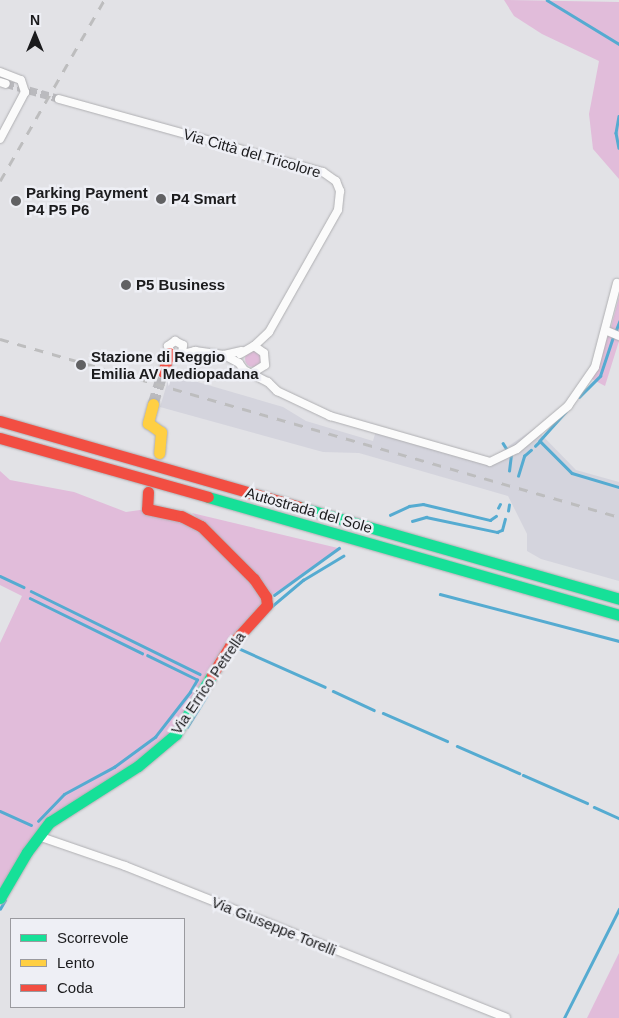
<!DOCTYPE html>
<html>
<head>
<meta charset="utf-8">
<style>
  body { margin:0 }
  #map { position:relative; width:619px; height:1018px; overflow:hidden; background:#e2e2e6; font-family:Helvetica,sans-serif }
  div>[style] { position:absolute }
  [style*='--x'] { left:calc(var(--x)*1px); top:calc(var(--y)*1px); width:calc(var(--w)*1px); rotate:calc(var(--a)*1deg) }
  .built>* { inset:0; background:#d4d4dd }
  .green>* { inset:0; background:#e1bcda }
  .round { border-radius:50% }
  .stream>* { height:2.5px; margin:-1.25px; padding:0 1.25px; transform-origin:1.25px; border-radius:1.25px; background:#55abd1 }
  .street-tunnel>* { height:8px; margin-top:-4px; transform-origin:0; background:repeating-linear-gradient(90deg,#bababe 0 8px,transparent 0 12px) }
  .secondary-tunnel>* { height:11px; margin-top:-5.5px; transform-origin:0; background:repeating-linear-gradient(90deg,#bababe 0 11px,transparent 0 16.5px) }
  .roads { filter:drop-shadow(0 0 1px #afafb2) drop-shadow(0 0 1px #afafb2) }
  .street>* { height:8px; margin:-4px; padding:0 4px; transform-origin:4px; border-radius:4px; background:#fbfbfb }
  .fast>* { height:11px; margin:-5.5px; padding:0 5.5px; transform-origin:5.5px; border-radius:5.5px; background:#16e098 }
  .slow>* { height:11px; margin:-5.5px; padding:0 5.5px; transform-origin:5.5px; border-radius:5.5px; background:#ffcf43 }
  .jam>* { height:11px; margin:-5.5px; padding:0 5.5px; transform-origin:5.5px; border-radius:5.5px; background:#f24e42 }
  .rail>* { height:2.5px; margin-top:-1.25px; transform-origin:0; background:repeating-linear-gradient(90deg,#bdbdbe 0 9px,transparent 0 18px) }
  .dots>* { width:14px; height:14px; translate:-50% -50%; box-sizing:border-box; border:2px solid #eeeff5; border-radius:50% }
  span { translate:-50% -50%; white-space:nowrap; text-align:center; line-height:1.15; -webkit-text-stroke:5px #eeeff5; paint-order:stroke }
  .street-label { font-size:15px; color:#1b1b1d }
  .poi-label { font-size:15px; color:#1b1b1d; font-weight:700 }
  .left { translate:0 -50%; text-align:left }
  .legend { position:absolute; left:10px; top:918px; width:175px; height:90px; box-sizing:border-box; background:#eeeff5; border:1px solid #9a9a9f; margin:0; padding:6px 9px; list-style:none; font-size:15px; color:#1b1b1d }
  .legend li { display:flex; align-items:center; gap:10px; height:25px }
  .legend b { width:25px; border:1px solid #9a9a9f }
  .north { position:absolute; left:10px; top:10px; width:50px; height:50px; -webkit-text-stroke:4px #eeeff5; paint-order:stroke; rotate:0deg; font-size:14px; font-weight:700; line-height:20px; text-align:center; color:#1b1b1d }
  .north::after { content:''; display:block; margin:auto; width:18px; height:22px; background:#1b1b1d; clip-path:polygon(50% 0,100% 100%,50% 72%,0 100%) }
</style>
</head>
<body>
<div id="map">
  <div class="built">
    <div style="clip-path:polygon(170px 374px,283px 407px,306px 421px,373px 441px,377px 427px,490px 459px,535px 428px,576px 470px,619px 482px,619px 581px,541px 559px,527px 551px,527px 534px,508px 496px,359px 453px,323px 452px,160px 407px)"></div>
  </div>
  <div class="green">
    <div style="clip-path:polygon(504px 0,619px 2px,619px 179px,593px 149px,589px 114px,599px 61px,542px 34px,514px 16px)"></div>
    <div style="clip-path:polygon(619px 297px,619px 341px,605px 386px,590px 378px,610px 331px)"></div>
    <div class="round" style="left:245px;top:351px;width:16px;height:16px"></div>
    <div style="clip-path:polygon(0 471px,10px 480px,74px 492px,126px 512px,147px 509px,189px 519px,266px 597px,176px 734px,58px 815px,0 898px,0 643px,22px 596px,0 585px)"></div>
    <div style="clip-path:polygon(192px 513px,342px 549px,270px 596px,257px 574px)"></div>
    <div style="clip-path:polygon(619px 953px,619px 1018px,587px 1018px)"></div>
  </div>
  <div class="stream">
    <div style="--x:547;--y:0;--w:84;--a:31.4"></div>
    <div style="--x:619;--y:116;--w:17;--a:100"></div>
    <div style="--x:616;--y:133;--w:15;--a:79"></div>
    <div style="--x:616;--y:330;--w:9;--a:-69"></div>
    <div style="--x:579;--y:397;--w:30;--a:-45"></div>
    <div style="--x:600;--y:376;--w:41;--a:-71.6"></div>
    <div style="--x:566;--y:412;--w:39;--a:132"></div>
    <div style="--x:540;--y:441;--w:45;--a:45"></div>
    <div style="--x:572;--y:473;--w:49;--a:16.6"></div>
    <div style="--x:503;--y:443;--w:9;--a:58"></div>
    <div style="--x:535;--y:446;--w:7;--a:-45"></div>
    <div style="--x:509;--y:471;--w:16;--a:-83"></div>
    <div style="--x:518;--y:476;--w:21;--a:-73"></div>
    <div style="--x:524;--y:456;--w:9;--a:-41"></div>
    <div style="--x:498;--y:508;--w:4;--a:-63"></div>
    <div style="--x:508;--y:511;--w:6;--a:-81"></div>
    <div style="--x:390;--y:515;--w:21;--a:-25"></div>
    <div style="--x:409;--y:506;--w:14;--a:-8"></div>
    <div style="--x:423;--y:504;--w:69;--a:13.4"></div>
    <div style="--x:490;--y:520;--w:7;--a:-34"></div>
    <div style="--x:412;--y:521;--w:15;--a:-16"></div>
    <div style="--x:426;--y:517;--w:73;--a:11.9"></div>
    <div style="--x:497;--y:532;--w:5;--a:-22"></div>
    <div style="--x:502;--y:530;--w:11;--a:-75"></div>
    <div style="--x:0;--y:576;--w:26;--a:25"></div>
    <div style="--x:31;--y:591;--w:188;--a:26.2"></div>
    <div style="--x:440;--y:594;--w:185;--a:14.7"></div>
    <div style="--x:274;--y:595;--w:80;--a:-35.9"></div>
    <div style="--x:30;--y:598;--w:125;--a:26.2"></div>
    <div style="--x:271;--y:607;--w:42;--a:-40.2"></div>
    <div style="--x:303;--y:580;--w:47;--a:-31"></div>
    <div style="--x:238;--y:648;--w:95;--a:24.1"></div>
    <div style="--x:333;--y:691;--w:45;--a:24.9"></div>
    <div style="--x:383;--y:713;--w:70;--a:23.6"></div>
    <div style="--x:187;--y:727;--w:36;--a:-58"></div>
    <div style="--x:457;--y:746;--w:68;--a:23.5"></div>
    <div style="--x:523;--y:775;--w:70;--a:23.6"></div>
    <div style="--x:594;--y:807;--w:27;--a:24"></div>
    <div style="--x:0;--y:811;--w:34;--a:24"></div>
    <div style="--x:38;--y:821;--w:37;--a:-46"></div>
    <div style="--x:64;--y:794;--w:57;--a:-28.4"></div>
    <div style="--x:114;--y:767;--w:51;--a:-36.2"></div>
    <div style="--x:155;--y:737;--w:57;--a:-52.1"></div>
    <div style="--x:190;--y:692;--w:14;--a:-60"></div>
    <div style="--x:197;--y:680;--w:55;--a:-153.9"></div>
    <div style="--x:0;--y:909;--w:10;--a:-61"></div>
    <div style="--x:564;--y:1018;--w:122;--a:-63.2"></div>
  </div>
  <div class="street-tunnel">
    <div style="--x:6;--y:84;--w:55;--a:15.8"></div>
  </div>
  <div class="secondary-tunnel">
    <div style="--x:153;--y:404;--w:34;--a:-73"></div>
  </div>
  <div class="roads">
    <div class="street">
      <div style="--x:0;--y:72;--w:22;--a:21"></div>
      <div style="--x:21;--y:80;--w:13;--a:72"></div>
      <div style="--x:25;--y:92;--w:53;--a:118"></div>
      <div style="--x:0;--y:82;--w:6;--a:18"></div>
      <div style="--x:59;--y:99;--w:274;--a:15.5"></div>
      <div style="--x:323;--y:172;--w:16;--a:35"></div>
      <div style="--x:336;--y:181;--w:11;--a:68"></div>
      <div style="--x:340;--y:191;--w:19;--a:96"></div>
      <div style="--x:338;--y:210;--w:140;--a:119.5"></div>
      <div style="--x:269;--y:332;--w:21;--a:137"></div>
      <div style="--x:607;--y:331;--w:13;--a:23"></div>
      <div style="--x:240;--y:354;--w:16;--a:-30"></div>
      <div style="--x:254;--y:346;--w:12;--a:35"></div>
      <div style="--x:264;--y:353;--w:12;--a:85"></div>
      <div style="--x:265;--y:365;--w:15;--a:148"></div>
      <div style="--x:172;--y:355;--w:10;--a:-114"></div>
      <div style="--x:168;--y:346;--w:9;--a:-36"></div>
      <div style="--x:175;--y:341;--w:9;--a:27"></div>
      <div style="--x:183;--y:345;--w:9;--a:96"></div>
      <div style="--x:224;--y:355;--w:17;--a:28"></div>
      <div style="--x:239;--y:363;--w:9;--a:54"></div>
      <div style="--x:244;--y:370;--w:27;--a:27"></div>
      <div style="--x:268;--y:382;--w:13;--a:45"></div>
      <div style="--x:277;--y:391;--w:59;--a:25.3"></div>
      <div style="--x:330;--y:416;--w:166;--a:16"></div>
      <div style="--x:490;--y:462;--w:30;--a:-26"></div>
      <div style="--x:517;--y:449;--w:67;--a:-40.1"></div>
      <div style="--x:568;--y:406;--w:47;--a:-55.3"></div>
      <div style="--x:595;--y:367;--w:87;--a:-75.3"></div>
      <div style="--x:168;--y:362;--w:9;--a:-41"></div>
      <div style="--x:175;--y:356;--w:21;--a:-14"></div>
      <div style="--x:195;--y:351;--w:29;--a:8"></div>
      <div style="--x:224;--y:355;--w:18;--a:-13"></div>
      <div style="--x:41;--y:837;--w:89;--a:19"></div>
      <div style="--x:125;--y:866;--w:410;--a:21.7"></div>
    </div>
    <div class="fast">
      <div style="--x:208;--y:497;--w:428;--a:16"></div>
      <div style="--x:299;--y:507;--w:333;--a:16"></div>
      <div style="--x:0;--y:898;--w:53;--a:-59.6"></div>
      <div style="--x:27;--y:852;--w:38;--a:-53"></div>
      <div style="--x:50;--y:822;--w:104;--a:-32.5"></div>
      <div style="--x:138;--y:766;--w:50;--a:-40.1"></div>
      <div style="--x:176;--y:734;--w:69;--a:-58.6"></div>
    </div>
    <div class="slow">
      <div style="--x:153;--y:404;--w:20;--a:105"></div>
      <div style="--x:148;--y:423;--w:16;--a:35"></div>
      <div style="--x:161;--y:432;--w:21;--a:95"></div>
    </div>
    <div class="jam">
      <div style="--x:163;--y:372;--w:20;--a:-72"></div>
      <div style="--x:0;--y:421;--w:311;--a:16"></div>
      <div style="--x:0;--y:438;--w:216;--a:15.8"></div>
      <div style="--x:148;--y:492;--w:17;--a:93"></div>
      <div style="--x:147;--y:509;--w:35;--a:12"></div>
      <div style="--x:181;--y:516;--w:22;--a:27"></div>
      <div style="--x:201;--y:526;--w:75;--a:45"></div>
      <div style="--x:254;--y:579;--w:22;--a:56"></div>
      <div style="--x:266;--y:597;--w:8;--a:83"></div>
      <div style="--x:267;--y:605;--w:55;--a:132.1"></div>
      <div style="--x:230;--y:646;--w:34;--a:122"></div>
    </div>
  </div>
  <div class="rail">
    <div style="--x:0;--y:181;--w:209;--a:-60.1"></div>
    <div style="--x:0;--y:339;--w:644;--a:16.04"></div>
  </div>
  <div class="dots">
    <div style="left:161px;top:199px;background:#616163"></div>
    <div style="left:16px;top:201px;background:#616163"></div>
    <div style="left:126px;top:285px;background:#616163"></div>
    <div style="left:81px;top:365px;background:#616163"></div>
  </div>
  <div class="street-label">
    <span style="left:252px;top:153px;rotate:16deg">Via Città del Tricolore</span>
    <span style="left:309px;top:510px;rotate:16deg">Autostrada del Sole</span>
    <span style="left:208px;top:683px;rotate:-56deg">Via Errico Petrella</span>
    <span style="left:274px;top:926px;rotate:22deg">Via Giuseppe Torelli</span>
  </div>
  <div class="poi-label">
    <span class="left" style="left:26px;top:201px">Parking Payment<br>P4 P5 P6</span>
    <span class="left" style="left:171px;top:199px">P4 Smart</span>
    <span class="left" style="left:136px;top:285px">P5 Business</span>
    <span class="left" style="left:91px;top:365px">Stazione di Reggio<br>Emilia AV Mediopadana</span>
  </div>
  <ul class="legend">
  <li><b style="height:6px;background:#16e098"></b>Scorrevole</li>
  <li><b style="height:6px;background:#ffcf43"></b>Lento</li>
  <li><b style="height:6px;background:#f24e42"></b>Coda</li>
  </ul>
  <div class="north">N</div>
</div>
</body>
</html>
